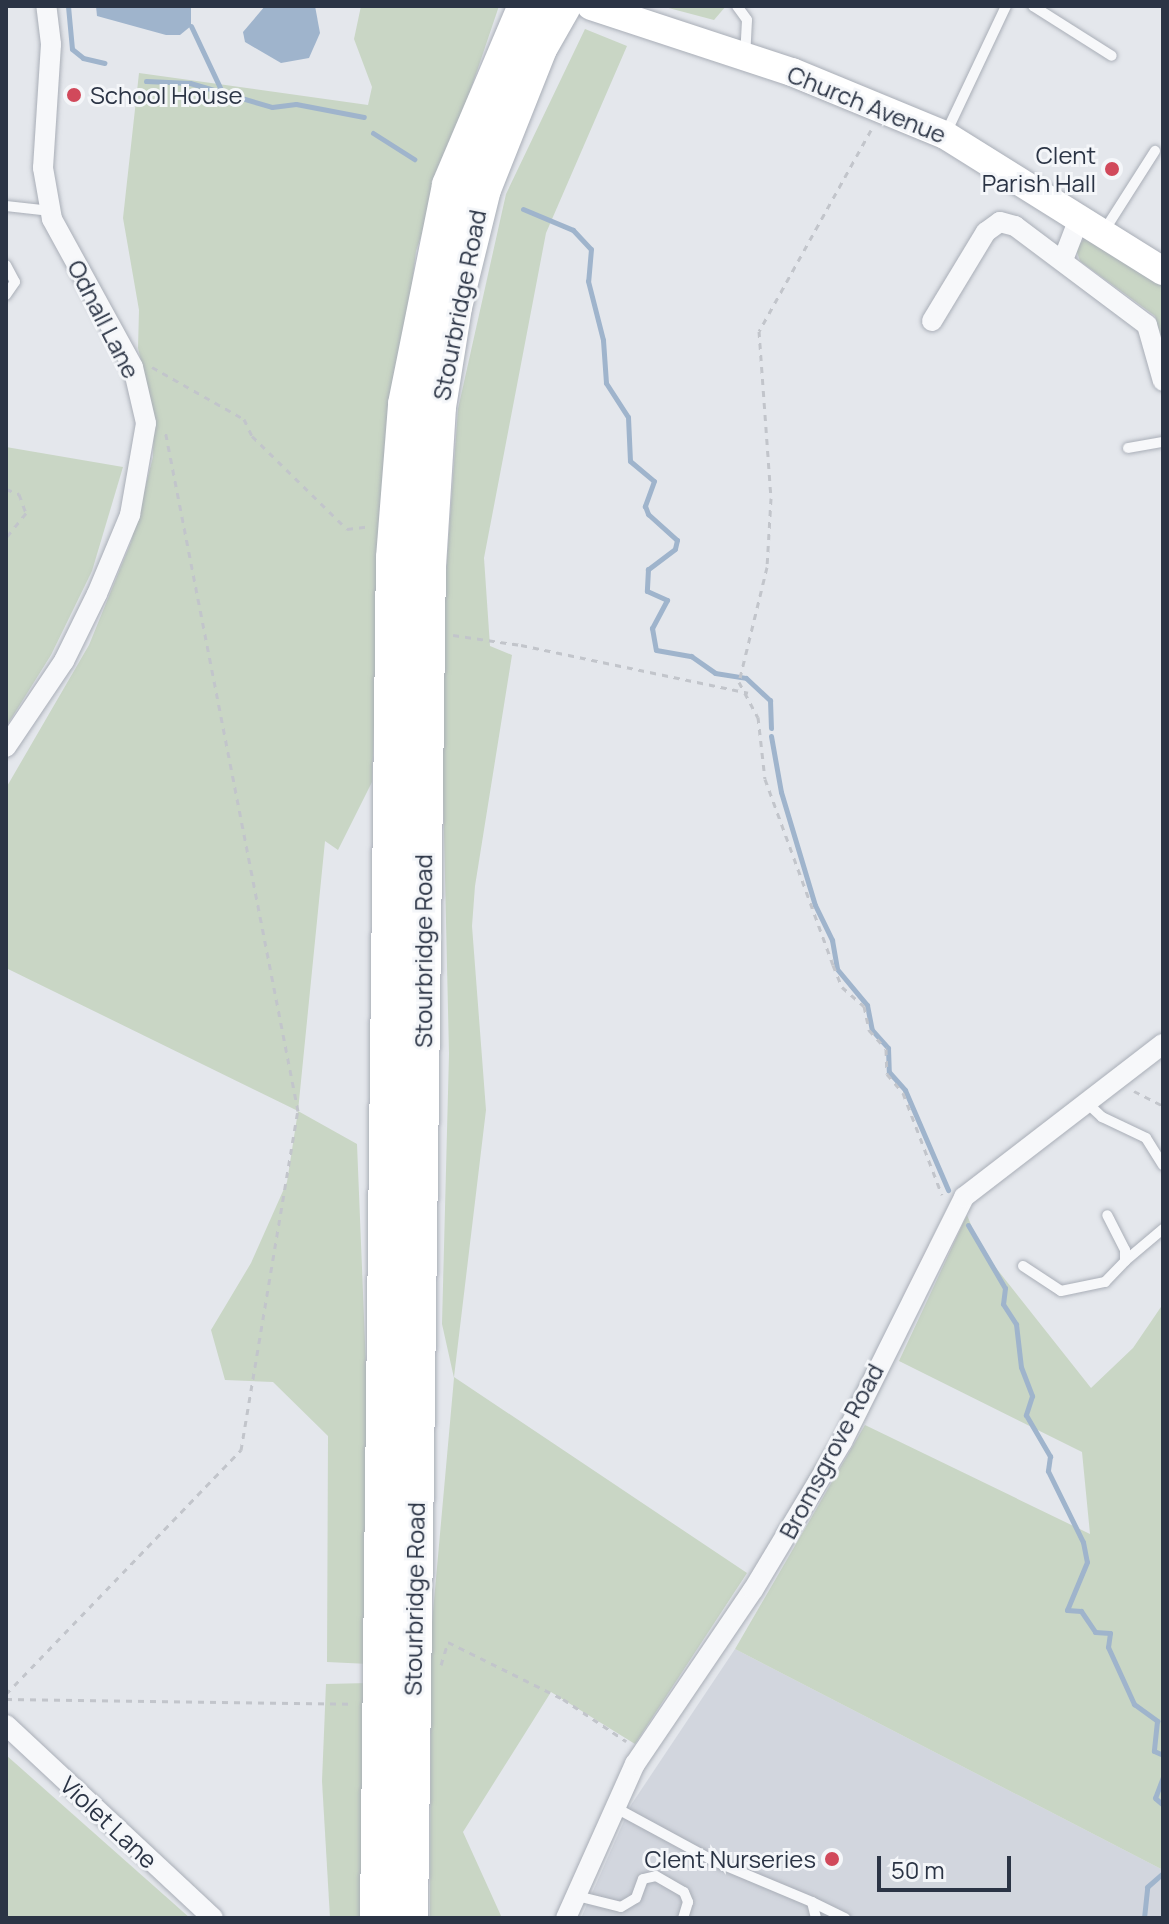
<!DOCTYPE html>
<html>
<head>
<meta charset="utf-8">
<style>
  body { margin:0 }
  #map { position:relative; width:1169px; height:1924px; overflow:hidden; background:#e4e7ec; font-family:Manrope,sans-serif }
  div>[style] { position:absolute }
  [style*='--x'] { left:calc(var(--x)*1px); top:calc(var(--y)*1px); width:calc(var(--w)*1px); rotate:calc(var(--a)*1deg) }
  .built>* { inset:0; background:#d2d6de }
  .green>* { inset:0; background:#c9d6c5 }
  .water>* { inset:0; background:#9fb4cc }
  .stream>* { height:5px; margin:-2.5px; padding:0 2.5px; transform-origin:2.5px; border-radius:2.5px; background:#9fb4cc }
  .path>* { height:3px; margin-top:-1.5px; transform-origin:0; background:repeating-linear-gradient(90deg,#c2c5cb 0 6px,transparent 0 12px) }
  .roads { filter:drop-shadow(0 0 2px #a9aeb7) drop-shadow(0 0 2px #a9aeb7) }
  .lane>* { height:10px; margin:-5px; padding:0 5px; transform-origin:5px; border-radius:5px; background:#f7f8fa }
  .street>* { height:20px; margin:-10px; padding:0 10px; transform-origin:10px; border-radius:10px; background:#f7f8fa }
  .secondary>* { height:28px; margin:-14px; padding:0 14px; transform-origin:14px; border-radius:14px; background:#fff }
  .highway>* { height:36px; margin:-18px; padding:0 18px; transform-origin:18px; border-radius:18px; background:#fff }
  .dots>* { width:22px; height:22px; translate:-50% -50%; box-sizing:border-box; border:4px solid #f4f6f9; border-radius:50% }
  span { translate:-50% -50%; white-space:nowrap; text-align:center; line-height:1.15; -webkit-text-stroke:6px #f4f6f9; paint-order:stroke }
  .poi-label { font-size:24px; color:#2b3445 }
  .left { translate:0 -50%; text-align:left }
  .right { translate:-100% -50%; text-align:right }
  .street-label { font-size:24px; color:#2b3445 }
  .frame { position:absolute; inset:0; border:8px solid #2b3445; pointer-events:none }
  .scale { position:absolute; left:877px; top:1856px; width:134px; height:36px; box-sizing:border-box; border:4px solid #2b3445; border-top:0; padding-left:10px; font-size:24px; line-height:28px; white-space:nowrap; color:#2b3445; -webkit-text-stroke:6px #f4f6f9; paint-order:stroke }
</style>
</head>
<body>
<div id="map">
  <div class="built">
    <div style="clip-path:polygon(735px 1649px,1163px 1870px,1163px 1918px,581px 1918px,631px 1805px)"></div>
  </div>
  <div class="green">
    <div style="clip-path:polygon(361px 6px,499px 6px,416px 251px,380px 555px,372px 782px,338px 850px,325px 841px,298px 1111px,357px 1144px,368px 1417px,369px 1664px,327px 1662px,328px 1436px,273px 1382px,225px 1380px,211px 1330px,251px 1263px,287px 1182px,298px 1111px,6px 968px,6px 788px,89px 645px,131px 542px,153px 457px,154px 414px,138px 348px,139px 310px,123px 218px,139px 73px,368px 105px,372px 87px,354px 39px)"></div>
    <div style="clip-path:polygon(661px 6px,726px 6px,714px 20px)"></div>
    <div style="clip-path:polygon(585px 29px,627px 46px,546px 233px,484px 558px,490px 646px,512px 655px,475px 886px,472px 926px,486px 1110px,454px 1377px,747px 1573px,635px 1744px,551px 1692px,463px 1832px,502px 1918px,430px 1918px,431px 1634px,454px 1378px,442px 1324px,449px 1054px,440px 655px,458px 409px,506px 194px)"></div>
    <div style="clip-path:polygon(1084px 239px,1097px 239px,1163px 282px,1163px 343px,1155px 316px,1080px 261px,1076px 249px)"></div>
    <div style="clip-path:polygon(6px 447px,123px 467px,92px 571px,51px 655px,6px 727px)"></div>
    <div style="clip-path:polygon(967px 1215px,981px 1249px,1091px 1388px,1133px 1348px,1163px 1304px,1163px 1870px,735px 1649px,865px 1425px,1090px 1534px,1082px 1452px,899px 1361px)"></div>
    <div style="clip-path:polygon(368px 1683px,361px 1918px,330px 1918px,322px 1781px,326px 1684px)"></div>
    <div style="clip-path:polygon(6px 1755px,190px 1918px,6px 1918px)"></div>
  </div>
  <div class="water">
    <div style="clip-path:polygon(96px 6px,191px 6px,191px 26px,180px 35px,166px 35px,97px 16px)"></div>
    <div style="clip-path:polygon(265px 6px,315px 6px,320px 33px,309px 58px,281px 63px,245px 42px,243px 32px)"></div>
  </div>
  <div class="stream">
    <div style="--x:68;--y:6;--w:43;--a:84.7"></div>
    <div style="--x:72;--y:49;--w:14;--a:39"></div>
    <div style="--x:83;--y:58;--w:22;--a:13"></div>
    <div style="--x:191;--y:26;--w:77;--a:64.8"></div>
    <div style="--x:146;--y:81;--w:44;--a:2.6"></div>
    <div style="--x:190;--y:83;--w:85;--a:16.3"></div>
    <div style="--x:272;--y:107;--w:24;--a:-7"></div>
    <div style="--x:296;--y:104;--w:69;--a:10.8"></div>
    <div style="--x:373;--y:133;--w:49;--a:32.4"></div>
    <div style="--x:523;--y:209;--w:54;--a:22.8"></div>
    <div style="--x:573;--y:230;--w:26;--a:47"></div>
    <div style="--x:591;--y:249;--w:32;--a:95"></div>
    <div style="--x:588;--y:281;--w:61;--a:75.7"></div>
    <div style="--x:603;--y:340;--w:43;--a:86"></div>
    <div style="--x:606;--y:383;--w:40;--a:57.1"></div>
    <div style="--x:628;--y:417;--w:44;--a:87.4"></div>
    <div style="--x:630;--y:461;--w:31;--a:40"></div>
    <div style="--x:654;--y:481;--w:27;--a:110"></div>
    <div style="--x:645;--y:506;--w:9;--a:69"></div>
    <div style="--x:648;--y:514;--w:39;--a:42"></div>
    <div style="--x:677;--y:540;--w:9;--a:103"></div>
    <div style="--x:675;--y:549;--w:34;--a:143"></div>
    <div style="--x:648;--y:569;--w:22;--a:93"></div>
    <div style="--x:647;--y:591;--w:22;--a:24"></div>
    <div style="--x:667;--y:600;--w:32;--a:118"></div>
    <div style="--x:652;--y:628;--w:22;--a:80"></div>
    <div style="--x:656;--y:650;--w:36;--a:10"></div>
    <div style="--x:691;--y:656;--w:29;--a:35"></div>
    <div style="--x:715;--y:673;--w:31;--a:9"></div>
    <div style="--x:746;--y:678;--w:33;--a:43"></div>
    <div style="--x:770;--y:700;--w:28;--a:88"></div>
    <div style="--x:771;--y:736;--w:57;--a:79.9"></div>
    <div style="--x:781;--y:792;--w:118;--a:73.3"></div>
    <div style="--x:815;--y:905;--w:39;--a:64"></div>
    <div style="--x:832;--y:940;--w:29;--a:80"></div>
    <div style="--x:837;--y:969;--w:47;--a:50.2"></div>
    <div style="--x:867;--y:1005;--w:25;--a:79"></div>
    <div style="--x:872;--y:1030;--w:24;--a:48"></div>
    <div style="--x:888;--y:1048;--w:24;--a:88"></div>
    <div style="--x:889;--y:1072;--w:24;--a:48"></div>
    <div style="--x:905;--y:1090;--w:109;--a:66.7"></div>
    <div style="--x:968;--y:1225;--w:73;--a:59.6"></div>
    <div style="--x:1005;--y:1288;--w:16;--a:97"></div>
    <div style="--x:1003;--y:1304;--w:24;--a:57"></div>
    <div style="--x:1016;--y:1324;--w:43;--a:83.4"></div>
    <div style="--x:1021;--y:1367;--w:31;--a:69"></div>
    <div style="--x:1032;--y:1396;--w:20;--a:108"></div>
    <div style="--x:1026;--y:1415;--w:48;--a:59.7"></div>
    <div style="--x:1050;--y:1456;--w:15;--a:98"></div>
    <div style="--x:1048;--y:1471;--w:79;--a:63.8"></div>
    <div style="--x:1083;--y:1542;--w:20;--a:79"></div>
    <div style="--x:1087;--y:1562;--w:52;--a:112.6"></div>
    <div style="--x:1067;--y:1610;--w:14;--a:4"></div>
    <div style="--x:1081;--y:1611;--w:25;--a:56"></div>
    <div style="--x:1095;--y:1632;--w:15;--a:4"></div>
    <div style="--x:1110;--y:1633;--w:14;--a:98"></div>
    <div style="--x:1108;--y:1647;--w:63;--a:65.5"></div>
    <div style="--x:1134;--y:1704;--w:29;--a:36"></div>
    <div style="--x:1157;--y:1721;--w:30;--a:96"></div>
    <div style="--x:1154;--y:1751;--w:10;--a:24"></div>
    <div style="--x:1163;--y:1777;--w:22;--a:111"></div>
    <div style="--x:1155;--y:1798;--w:11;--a:41"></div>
    <div style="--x:1144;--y:1918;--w:31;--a:-84"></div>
    <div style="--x:1147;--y:1887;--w:21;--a:-41"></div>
  </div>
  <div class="path">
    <div style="--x:871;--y:130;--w:230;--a:119.1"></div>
    <div style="--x:759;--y:331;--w:167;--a:85.9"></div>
    <div style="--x:771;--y:498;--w:69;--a:93.3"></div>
    <div style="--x:767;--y:567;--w:118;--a:103.7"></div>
    <div style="--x:739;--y:682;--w:40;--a:62"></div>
    <div style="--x:758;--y:717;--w:62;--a:83.6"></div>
    <div style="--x:765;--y:779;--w:198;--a:69.9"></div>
    <div style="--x:833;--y:965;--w:24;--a:68"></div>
    <div style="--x:842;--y:987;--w:29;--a:41"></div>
    <div style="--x:864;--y:1006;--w:25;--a:78"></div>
    <div style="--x:869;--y:1030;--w:25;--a:48"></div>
    <div style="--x:886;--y:1049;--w:25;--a:88"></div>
    <div style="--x:887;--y:1074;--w:25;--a:50"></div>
    <div style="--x:903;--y:1093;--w:109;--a:69.1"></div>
    <div style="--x:152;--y:367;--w:106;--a:29.5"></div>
    <div style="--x:244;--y:419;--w:19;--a:65"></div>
    <div style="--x:252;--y:436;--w:133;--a:44.4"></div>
    <div style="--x:347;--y:529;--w:23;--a:-7"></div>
    <div style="--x:6;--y:489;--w:14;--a:21"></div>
    <div style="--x:19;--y:494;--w:20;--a:70"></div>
    <div style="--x:26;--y:513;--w:32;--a:129"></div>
    <div style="--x:453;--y:635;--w:69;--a:8.4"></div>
    <div style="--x:521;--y:645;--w:232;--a:11.9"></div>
    <div style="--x:1134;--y:1091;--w:33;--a:27"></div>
    <div style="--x:441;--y:1665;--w:24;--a:-73"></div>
    <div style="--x:448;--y:1642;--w:128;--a:26.4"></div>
    <div style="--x:563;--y:1699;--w:76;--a:33.7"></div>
    <div style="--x:6;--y:1694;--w:339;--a:-46.1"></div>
    <div style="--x:241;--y:1450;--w:344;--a:-80.5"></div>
    <div style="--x:298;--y:1111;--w:694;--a:-101.05"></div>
    <div style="--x:6;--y:1699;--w:348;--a:0.8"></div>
  </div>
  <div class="roads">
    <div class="lane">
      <div style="--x:737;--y:6;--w:17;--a:54"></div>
      <div style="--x:747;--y:20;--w:36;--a:93"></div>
      <div style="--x:1033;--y:6;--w:93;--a:32.3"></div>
      <div style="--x:946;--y:133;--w:140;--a:-64.7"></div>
      <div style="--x:6;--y:206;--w:45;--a:6.3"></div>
      <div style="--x:1104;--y:231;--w:95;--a:-57.5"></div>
      <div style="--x:6;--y:265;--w:19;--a:62"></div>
      <div style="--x:15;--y:282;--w:16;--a:125"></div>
      <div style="--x:1128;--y:448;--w:36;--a:-10"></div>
      <div style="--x:1087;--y:1103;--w:21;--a:43"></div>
      <div style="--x:1102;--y:1117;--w:49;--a:25.5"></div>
      <div style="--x:1146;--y:1138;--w:32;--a:58"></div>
      <div style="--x:1125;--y:1261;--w:50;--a:-40.1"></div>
      <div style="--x:1023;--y:1266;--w:45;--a:33.3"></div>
      <div style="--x:1061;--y:1291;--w:45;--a:-11.6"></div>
      <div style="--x:1105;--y:1282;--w:29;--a:-46"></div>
      <div style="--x:1125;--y:1261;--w:11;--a:-90"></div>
      <div style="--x:1125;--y:1250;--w:39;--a:-117"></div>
      <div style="--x:616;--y:1808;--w:111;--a:28.4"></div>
      <div style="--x:714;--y:1861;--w:106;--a:22.7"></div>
      <div style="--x:812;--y:1902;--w:16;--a:76"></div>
      <div style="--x:577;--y:1896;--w:45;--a:14"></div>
      <div style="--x:621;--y:1907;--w:17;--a:-31"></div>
      <div style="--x:636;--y:1898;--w:20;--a:-70"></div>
      <div style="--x:643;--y:1879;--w:13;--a:-13"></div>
      <div style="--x:656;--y:1876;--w:32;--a:30"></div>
      <div style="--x:684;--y:1892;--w:11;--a:68"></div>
      <div style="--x:688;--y:1902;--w:17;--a:107"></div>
      <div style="--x:812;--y:1902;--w:37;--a:26"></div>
    </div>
    <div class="street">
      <div style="--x:1063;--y:260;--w:47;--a:-68.9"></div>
      <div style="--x:932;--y:321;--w:104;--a:-58.8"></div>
      <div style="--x:986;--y:232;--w:17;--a:-36"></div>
      <div style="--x:1000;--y:222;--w:16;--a:15"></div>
      <div style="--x:1015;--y:226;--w:165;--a:36.9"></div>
      <div style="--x:1147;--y:325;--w:58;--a:74.1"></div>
      <div style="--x:6;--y:747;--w:104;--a:-56"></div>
      <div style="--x:64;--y:661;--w:75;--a:-63.8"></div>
      <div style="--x:97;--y:594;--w:86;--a:-67.3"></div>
      <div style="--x:130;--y:515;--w:93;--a:-80.1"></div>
      <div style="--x:146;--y:423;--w:57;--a:-103.1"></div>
      <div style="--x:133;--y:367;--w:169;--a:-118.7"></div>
      <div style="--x:52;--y:219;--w:52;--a:-100"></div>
      <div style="--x:43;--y:168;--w:124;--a:-86.3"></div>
      <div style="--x:51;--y:44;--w:38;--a:-97"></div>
      <div style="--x:6;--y:1725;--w:283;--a:43"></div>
      <div style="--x:566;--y:1918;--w:169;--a:-65.9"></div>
      <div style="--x:635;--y:1764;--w:210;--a:-55.9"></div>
      <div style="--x:753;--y:1590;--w:173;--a:-59"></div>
      <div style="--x:842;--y:1442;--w:274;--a:-63.5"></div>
      <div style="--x:964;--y:1197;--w:251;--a:-37.6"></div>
    </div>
    <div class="secondary">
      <div style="--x:591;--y:6;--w:212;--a:18.2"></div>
      <div style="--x:792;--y:72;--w:165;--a:22.4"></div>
      <div style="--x:945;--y:135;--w:257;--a:32"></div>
    </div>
    <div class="highway">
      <div style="--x:378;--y:1918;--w:1360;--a:-89.33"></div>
      <div style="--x:394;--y:558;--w:154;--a:-85.5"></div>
      <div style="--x:406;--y:404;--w:223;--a:-78.6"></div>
      <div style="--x:450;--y:185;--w:194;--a:-67"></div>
      <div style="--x:410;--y:1918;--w:1352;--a:-89.24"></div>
      <div style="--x:428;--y:566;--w:159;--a:-86.4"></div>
      <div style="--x:438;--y:407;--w:101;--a:-80.9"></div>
      <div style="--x:454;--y:307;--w:122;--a:-76.2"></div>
      <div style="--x:483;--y:189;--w:152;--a:-68.3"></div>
      <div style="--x:539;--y:48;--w:48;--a:-60.3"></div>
    </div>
  </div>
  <div class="dots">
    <div style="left:74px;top:95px;background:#d1495b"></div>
    <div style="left:1112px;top:169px;background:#d1495b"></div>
    <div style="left:832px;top:1859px;background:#d1495b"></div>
  </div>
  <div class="poi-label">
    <span class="left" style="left:90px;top:95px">School House</span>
    <span class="right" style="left:1096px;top:169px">Clent<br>Parish Hall</span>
    <span class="right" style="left:816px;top:1859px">Clent Nurseries</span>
  </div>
  <div class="street-label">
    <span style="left:867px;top:104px;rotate:22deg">Church Avenue</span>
    <span style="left:459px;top:305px;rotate:-79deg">Stourbridge Road</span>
    <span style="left:104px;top:319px;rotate:63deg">Odnall Lane</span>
    <span style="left:423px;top:951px;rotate:-90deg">Stourbridge Road</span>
    <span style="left:831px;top:1451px;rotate:-62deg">Bromsgrove Road</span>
    <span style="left:414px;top:1599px;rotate:-89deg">Stourbridge Road</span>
    <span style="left:109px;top:1822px;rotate:43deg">Violet Lane</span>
  </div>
  <div class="frame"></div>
  <div class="scale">50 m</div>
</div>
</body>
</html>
